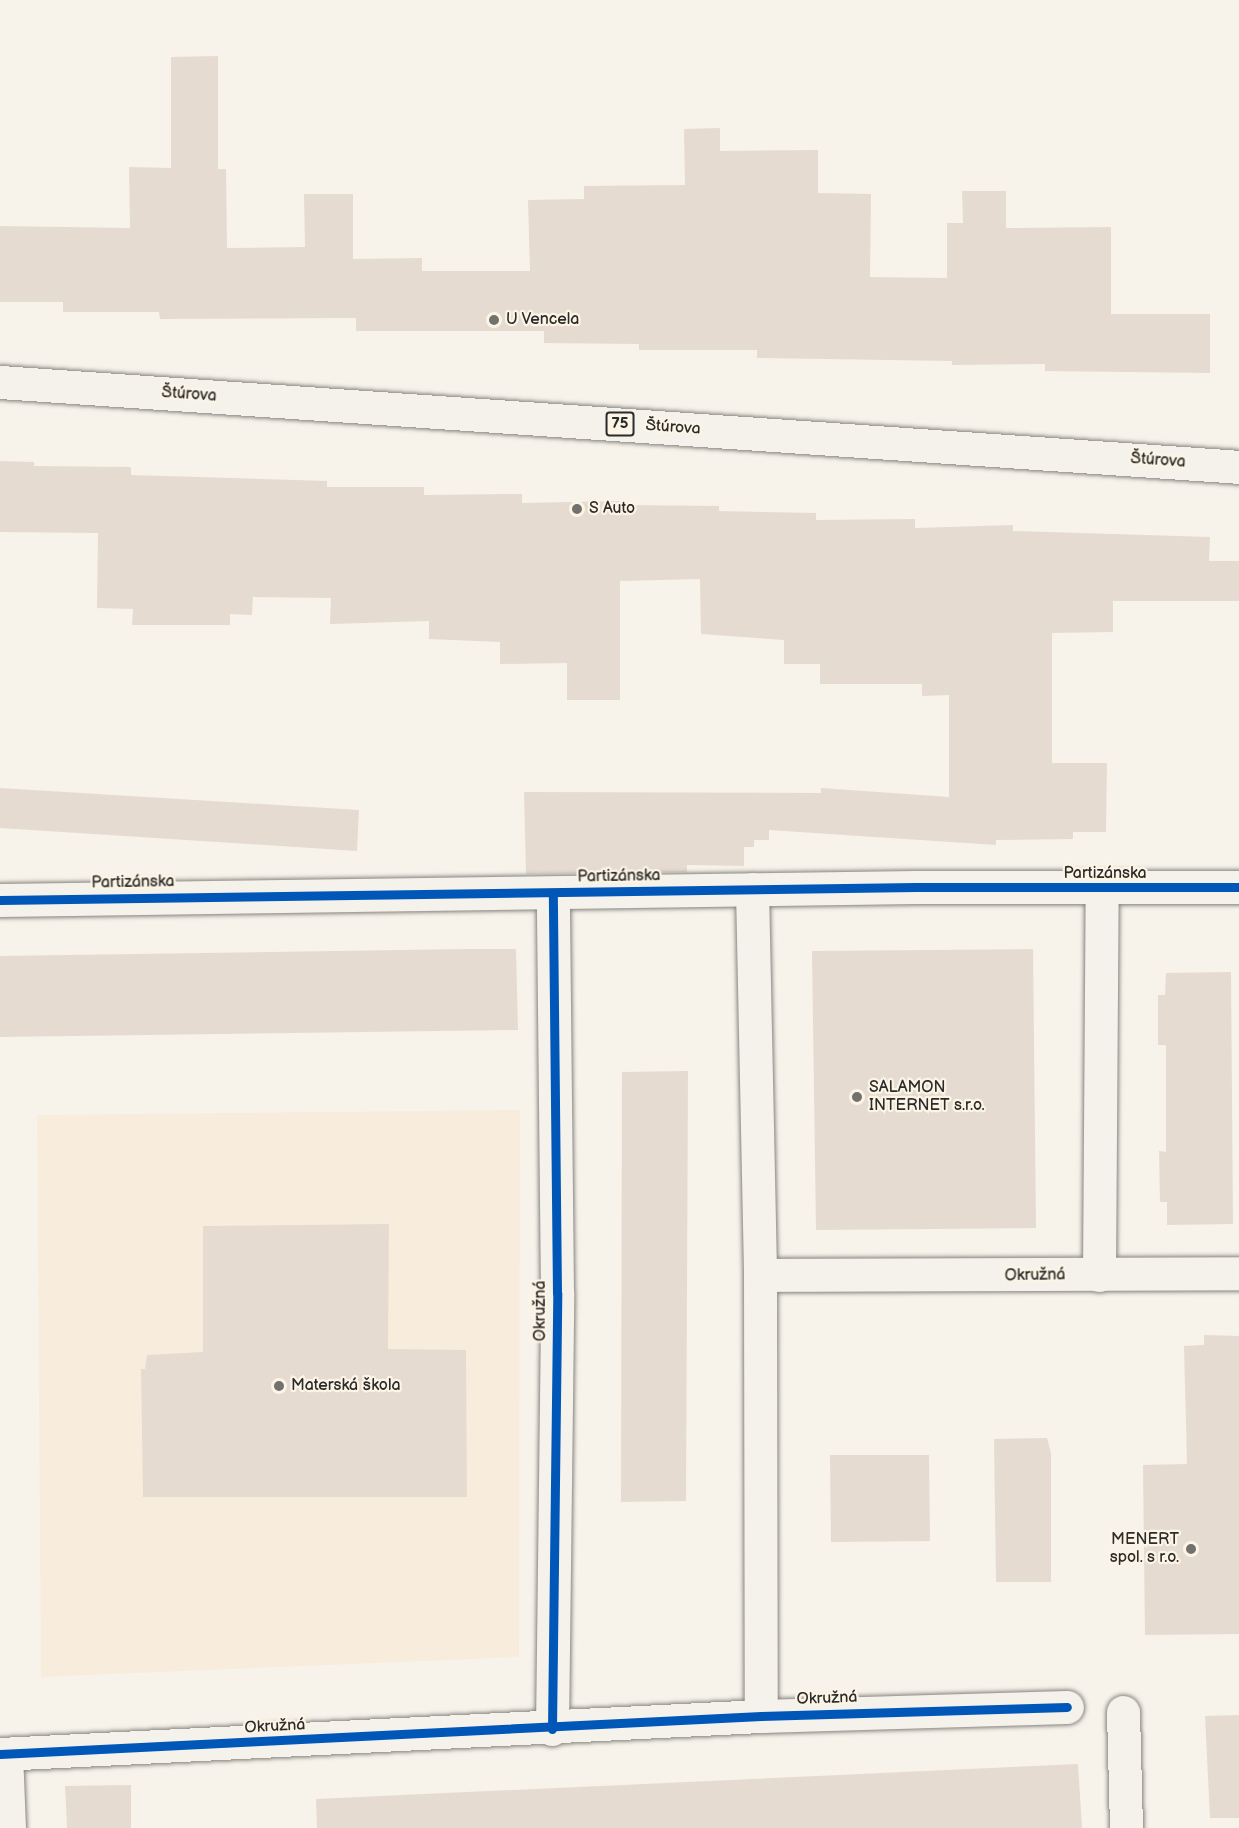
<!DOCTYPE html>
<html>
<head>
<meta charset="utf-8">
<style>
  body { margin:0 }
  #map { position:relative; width:1239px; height:1828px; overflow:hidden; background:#f7f3ea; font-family:"Balsamiq Sans",sans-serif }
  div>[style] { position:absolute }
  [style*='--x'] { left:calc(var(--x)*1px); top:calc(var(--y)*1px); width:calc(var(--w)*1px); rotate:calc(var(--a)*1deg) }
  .built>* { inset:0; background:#f8ecdc }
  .building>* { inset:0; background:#e6dbd1 }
  .roads { filter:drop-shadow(0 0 2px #878581) drop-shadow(0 0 2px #878581) }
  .lane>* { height:27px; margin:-13.5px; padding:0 13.5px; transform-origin:13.5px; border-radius:13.5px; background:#f5f2ec }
  .street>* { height:33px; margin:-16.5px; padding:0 16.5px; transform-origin:16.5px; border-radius:16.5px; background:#f5f2ec }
  .primary>* { height:33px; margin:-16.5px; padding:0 16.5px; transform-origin:16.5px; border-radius:16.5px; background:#f5f2ec }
  .cycleway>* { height:9px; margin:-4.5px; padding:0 4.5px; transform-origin:4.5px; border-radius:4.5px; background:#0057b8 }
  .dots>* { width:16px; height:16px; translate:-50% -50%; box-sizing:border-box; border:3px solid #fcf5e5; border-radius:50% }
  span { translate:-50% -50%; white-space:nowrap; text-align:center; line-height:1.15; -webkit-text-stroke:4.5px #fcf5e5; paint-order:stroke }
  .shield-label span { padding:2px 4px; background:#fcf5e5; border:2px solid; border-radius:4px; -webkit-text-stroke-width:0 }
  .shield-label { font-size:15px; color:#2b2b2b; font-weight:700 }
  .poi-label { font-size:16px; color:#2b2b2b }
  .left { translate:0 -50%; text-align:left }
  .right { translate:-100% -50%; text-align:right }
  .street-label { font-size:16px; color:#2b2b2b }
</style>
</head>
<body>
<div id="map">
  <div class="built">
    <div style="clip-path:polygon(520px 1110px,519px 1657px,41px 1677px,37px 1115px)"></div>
  </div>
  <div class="building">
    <div style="clip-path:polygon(218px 56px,218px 169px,226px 169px,227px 248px,305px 247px,304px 194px,353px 194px,353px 259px,422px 258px,422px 271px,530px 271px,528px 200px,584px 199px,584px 186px,685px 185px,684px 129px,720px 128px,720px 151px,818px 150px,818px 193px,871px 194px,870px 277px,947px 278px,947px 223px,963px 223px,962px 191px,1006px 191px,1006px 228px,1111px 227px,1111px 314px,1210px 314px,1210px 373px,1045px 371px,1045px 364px,952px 365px,952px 361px,757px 358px,757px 350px,639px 350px,639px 344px,544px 343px,544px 331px,356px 331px,356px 318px,160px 319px,159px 312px,63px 312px,63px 302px,0 302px,0 226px,130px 228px,129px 167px,171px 168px,171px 57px)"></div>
    <div style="clip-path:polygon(0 461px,34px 462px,34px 466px,131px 467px,131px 475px,327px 481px,327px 487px,424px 487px,424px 495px,522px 494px,522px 503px,620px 501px,620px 505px,719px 506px,719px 511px,816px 513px,816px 520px,915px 519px,915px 528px,1013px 525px,1013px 531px,1210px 537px,1209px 561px,1239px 561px,1239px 601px,1113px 601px,1113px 632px,1052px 633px,1052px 763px,1107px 763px,1106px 832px,1073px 832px,1073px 839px,996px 840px,996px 845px,769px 830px,769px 840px,754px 840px,754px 847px,744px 847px,744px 866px,687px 865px,687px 872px,526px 874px,524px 792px,821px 793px,821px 788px,949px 797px,949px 695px,922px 696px,922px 684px,820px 684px,820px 664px,784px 664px,784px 640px,701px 634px,700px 579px,620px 581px,620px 700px,567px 700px,567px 663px,500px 664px,500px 642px,429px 639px,429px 621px,330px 624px,331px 598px,253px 597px,252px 615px,230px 614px,230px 625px,132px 625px,133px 609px,97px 608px,98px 533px,0 532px)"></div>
    <div style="clip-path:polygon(0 788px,359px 810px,357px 851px,0 828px)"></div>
    <div style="clip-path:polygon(466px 949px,516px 949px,518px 1030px,0 1037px,0 956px)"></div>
    <div style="clip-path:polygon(1033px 949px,1036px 1228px,816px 1230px,812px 951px)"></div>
    <div style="clip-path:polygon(1231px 972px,1233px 1224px,1167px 1225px,1167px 1202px,1160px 1202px,1159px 1151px,1166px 1152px,1166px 1045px,1158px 1045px,1158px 995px,1165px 995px,1166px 973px)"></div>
    <div style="clip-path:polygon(688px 1071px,686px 1501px,621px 1502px,622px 1072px)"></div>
    <div style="clip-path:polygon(389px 1224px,388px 1349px,466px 1350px,467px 1497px,143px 1497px,141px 1369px,145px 1369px,147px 1355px,203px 1352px,203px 1226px)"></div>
    <div style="clip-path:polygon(1204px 1335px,1239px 1336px,1239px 1634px,1145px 1635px,1143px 1465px,1187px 1464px,1184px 1346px,1204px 1345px)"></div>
    <div style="clip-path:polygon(1047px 1438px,1051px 1453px,1051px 1582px,996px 1582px,994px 1439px)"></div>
    <div style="clip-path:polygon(830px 1455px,929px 1455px,930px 1541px,831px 1542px)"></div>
    <div style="clip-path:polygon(1239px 1715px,1239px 1818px,1210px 1818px,1205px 1716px)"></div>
    <div style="clip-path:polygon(1078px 1764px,1082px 1828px,317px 1828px,316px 1799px)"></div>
    <div style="clip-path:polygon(131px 1785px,131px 1828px,67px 1828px,65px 1786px)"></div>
  </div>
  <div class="roads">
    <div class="lane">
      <div style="--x:9;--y:1753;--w:75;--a:87.7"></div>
    </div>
    <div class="street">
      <div style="--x:752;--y:889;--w:386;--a:88.8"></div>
      <div style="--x:760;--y:1275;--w:441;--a:89.9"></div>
      <div style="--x:0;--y:900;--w:916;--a:-0.81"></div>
      <div style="--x:916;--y:887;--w:323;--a:0"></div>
      <div style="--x:760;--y:1275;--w:479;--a:-0.2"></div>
      <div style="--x:1099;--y:1275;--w:386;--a:-89.6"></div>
      <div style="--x:1123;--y:1712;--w:116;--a:88.5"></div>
      <div style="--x:552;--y:1729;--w:436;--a:-89.3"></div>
      <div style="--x:557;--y:1293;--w:399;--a:-90.6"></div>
      <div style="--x:0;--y:1754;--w:762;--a:-2.86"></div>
      <div style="--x:761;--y:1716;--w:306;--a:-1.7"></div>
    </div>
    <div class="primary">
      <div style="--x:0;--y:382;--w:1242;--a:3.92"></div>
    </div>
  </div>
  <div class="cycleway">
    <div style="--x:0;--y:900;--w:916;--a:-0.81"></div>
    <div style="--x:916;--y:887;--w:323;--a:0"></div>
    <div style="--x:552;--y:1729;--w:436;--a:-89.3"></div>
    <div style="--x:557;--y:1293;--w:399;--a:-90.6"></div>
    <div style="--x:0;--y:1754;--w:762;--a:-2.86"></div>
    <div style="--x:761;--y:1716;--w:306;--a:-1.7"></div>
  </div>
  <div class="dots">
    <div style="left:494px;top:320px;background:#72716e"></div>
    <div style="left:577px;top:509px;background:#72716e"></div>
    <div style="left:857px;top:1097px;background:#72716e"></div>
    <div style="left:279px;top:1386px;background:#72716e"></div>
    <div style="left:1191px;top:1549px;background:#72716e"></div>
  </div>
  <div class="shield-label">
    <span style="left:620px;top:424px">75</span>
  </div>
  <div class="poi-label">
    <span class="left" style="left:506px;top:320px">U Vencela</span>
    <span class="left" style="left:589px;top:509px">S Auto</span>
    <span class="left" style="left:869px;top:1097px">SALAMON<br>INTERNET s.r.o.</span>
    <span class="left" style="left:291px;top:1386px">Materská škola</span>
    <span class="right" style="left:1179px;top:1549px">MENERT<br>spol. s r.o.</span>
  </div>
  <div class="street-label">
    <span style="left:189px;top:395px;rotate:4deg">Štúrova</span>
    <span style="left:673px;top:428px;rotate:4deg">Štúrova</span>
    <span style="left:1158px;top:461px;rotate:4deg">Štúrova</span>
    <span style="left:1105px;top:874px">Partizánska</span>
    <span style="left:619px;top:877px;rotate:-1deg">Partizánska</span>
    <span style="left:133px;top:883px;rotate:-1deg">Partizánska</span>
    <span style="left:1035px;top:1276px;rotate:-1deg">Okružná</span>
    <span style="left:541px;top:1311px;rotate:-90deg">Okružná</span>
    <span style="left:827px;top:1699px;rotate:-2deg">Okružná</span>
    <span style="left:275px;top:1727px;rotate:-3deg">Okružná</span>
  </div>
</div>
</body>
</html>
